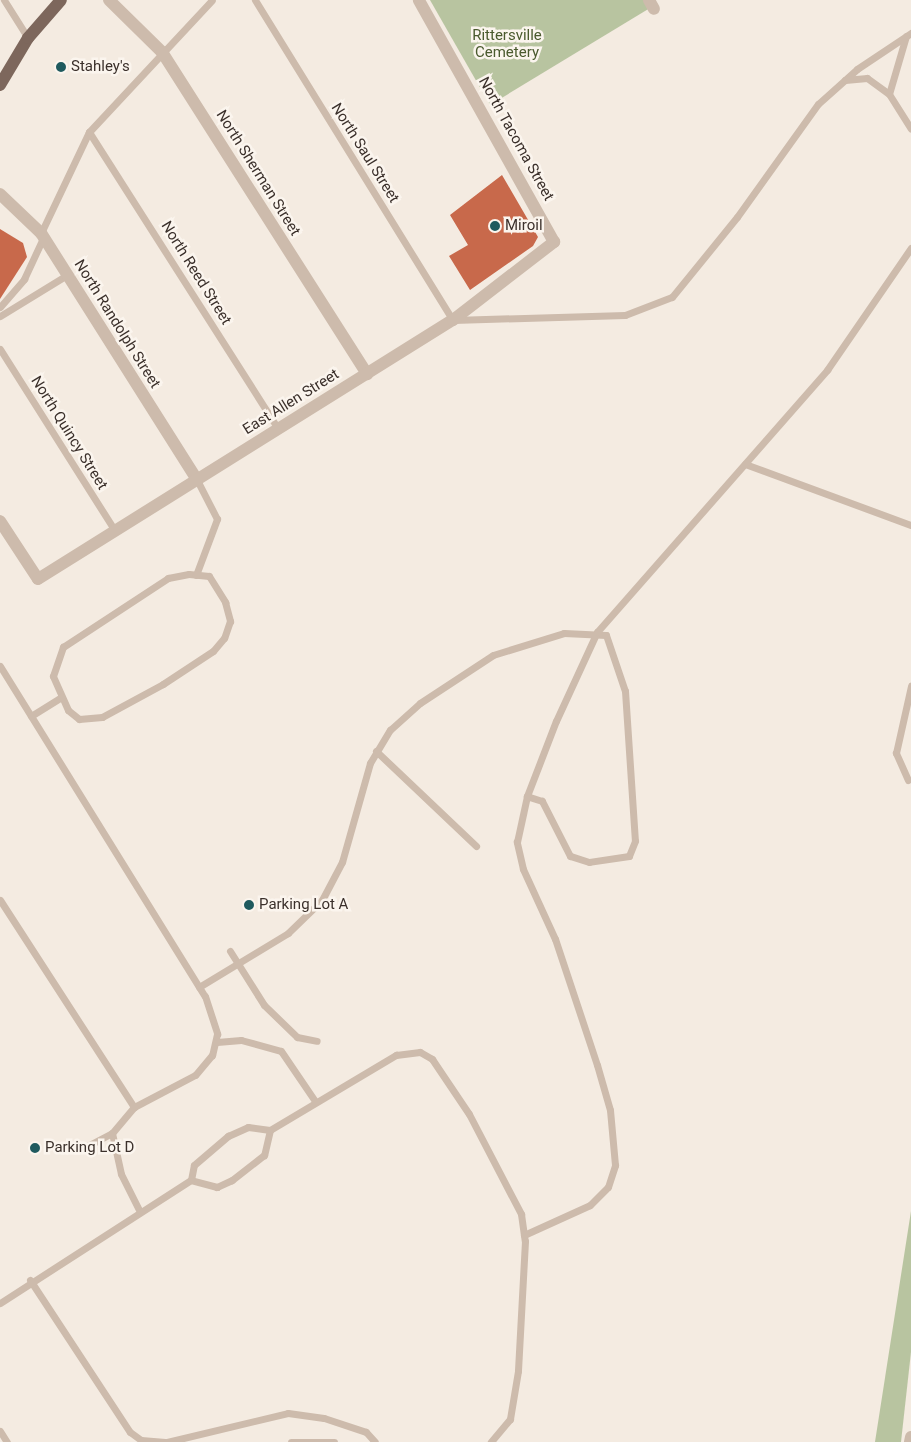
<!DOCTYPE html>
<html>
<head>
<meta charset="utf-8">
<style>
  body { margin:0 }
  #map { position:relative; width:911px; height:1442px; overflow:hidden; background:#f4ebe1; font-family:Roboto,sans-serif }
  div>[style] { position:absolute }
  [style*='--x'] { left:calc(var(--x)*1px); top:calc(var(--y)*1px); width:calc(var(--w)*1px); rotate:calc(var(--a)*1deg) }
  .green>* { inset:0; background:#b8c4a0 }
  .building>* { inset:0; background:#c8694b }
  .lane>* { height:7px; margin:-3.5px; padding:0 3.5px; transform-origin:3.5px; border-radius:3.5px; background:#cdbbac }
  .street>* { height:12px; margin:-6px; padding:0 6px; transform-origin:6px; border-radius:6px; background:#cdbbac }
  .primary>* { height:12px; margin:-6px; padding:0 6px; transform-origin:6px; border-radius:6px; background:#7d675c }
  .dots>* { width:14px; height:14px; translate:-50% -50%; box-sizing:border-box; border:2px solid #fbf5ee; border-radius:50% }
  span { translate:-50% -50%; white-space:nowrap; text-align:center; line-height:1.15; -webkit-text-stroke:5px #fbf5ee; paint-order:stroke }
  .park-label { font-size:15px; color:#4a5a2e }
  .poi-label { font-size:15px; color:#3b302b }
  .left { translate:0 -50%; text-align:left }
  .street-label { font-size:15px; color:#3b302b }
</style>
</head>
<body>
<div id="map">
  <div class="green">
    <div style="clip-path:polygon(430px 0,646px 0,650px 8px,490px 105px)"></div>
    <div style="clip-path:polygon(911px 1211px,911px 1352px,901px 1442px,875px 1442px)"></div>
  </div>
  <div class="building">
    <div style="clip-path:polygon(502px 175px,538px 237px,533px 246px,470px 290px,449px 256px,468px 245px,450px 215px)"></div>
    <div style="clip-path:polygon(0 229px,23px 243px,27px 257px,0 299px)"></div>
  </div>
  <div class="lane">
    <div style="--x:4;--y:0;--w:45;--a:57.7"></div>
    <div style="--x:255;--y:0;--w:376;--a:58.3"></div>
    <div style="--x:453;--y:320;--w:172;--a:-1.7"></div>
    <div style="--x:625;--y:315;--w:50;--a:-21"></div>
    <div style="--x:672;--y:297;--w:103;--a:-50.9"></div>
    <div style="--x:737;--y:217;--w:139;--a:-54.4"></div>
    <div style="--x:818;--y:104;--w:52;--a:-41.9"></div>
    <div style="--x:857;--y:69;--w:65;--a:-33.7"></div>
    <div style="--x:906;--y:36;--w:60;--a:106.3"></div>
    <div style="--x:889;--y:94;--w:41;--a:57.8"></div>
    <div style="--x:845;--y:80;--w:22;--a:-5"></div>
    <div style="--x:867;--y:78;--w:27;--a:36"></div>
    <div style="--x:89;--y:132;--w:352;--a:57.5"></div>
    <div style="--x:41;--y:233;--w:112;--a:-64.6"></div>
    <div style="--x:89;--y:132;--w:180;--a:-47"></div>
    <div style="--x:0;--y:307;--w:37;--a:-49"></div>
    <div style="--x:24;--y:279;--w:45;--a:-65.1"></div>
    <div style="--x:0;--y:316;--w:79;--a:-31.5"></div>
    <div style="--x:0;--y:349;--w:215;--a:57.7"></div>
    <div style="--x:745;--y:464;--w:177;--a:20.2"></div>
    <div style="--x:189;--y:574;--w:20;--a:6"></div>
    <div style="--x:209;--y:576;--w:31;--a:58"></div>
    <div style="--x:225;--y:602;--w:20;--a:75"></div>
    <div style="--x:230;--y:621;--w:18;--a:109"></div>
    <div style="--x:224;--y:638;--w:17;--a:130"></div>
    <div style="--x:213;--y:651;--w:60;--a:146.6"></div>
    <div style="--x:163;--y:684;--w:69;--a:151.6"></div>
    <div style="--x:102;--y:717;--w:23;--a:175"></div>
    <div style="--x:79;--y:719;--w:14;--a:-141"></div>
    <div style="--x:68;--y:710;--w:37;--a:-114"></div>
    <div style="--x:53;--y:676;--w:31;--a:-71"></div>
    <div style="--x:63;--y:647;--w:126;--a:-33.3"></div>
    <div style="--x:168;--y:578;--w:21;--a:-11"></div>
    <div style="--x:196;--y:575;--w:60;--a:-69.4"></div>
    <div style="--x:217;--y:519;--w:44;--a:-117.1"></div>
    <div style="--x:0;--y:666;--w:388;--a:58.2"></div>
    <div style="--x:205;--y:996;--w:40;--a:72"></div>
    <div style="--x:217;--y:1034;--w:22;--a:103"></div>
    <div style="--x:212;--y:1055;--w:26;--a:130"></div>
    <div style="--x:195;--y:1075;--w:69;--a:152.3"></div>
    <div style="--x:134;--y:1107;--w:34;--a:130"></div>
    <div style="--x:112;--y:1133;--w:36;--a:152"></div>
    <div style="--x:31;--y:716;--w:36;--a:-32"></div>
    <div style="--x:376;--y:751;--w:138;--a:43.5"></div>
    <div style="--x:908;--y:780;--w:30;--a:-114"></div>
    <div style="--x:896;--y:753;--w:69;--a:-77.4"></div>
    <div style="--x:0;--y:900;--w:247;--a:57.1"></div>
    <div style="--x:230;--y:951;--w:64;--a:57.8"></div>
    <div style="--x:264;--y:1005;--w:46;--a:44.1"></div>
    <div style="--x:297;--y:1037;--w:20;--a:11"></div>
    <div style="--x:199;--y:987;--w:104;--a:-31.2"></div>
    <div style="--x:288;--y:933;--w:47;--a:-44.1"></div>
    <div style="--x:322;--y:900;--w:43;--a:-62.2"></div>
    <div style="--x:342;--y:862;--w:103;--a:-74.2"></div>
    <div style="--x:370;--y:763;--w:39;--a:-59"></div>
    <div style="--x:390;--y:730;--w:40;--a:-42"></div>
    <div style="--x:420;--y:703;--w:87;--a:-33.3"></div>
    <div style="--x:493;--y:655;--w:74;--a:-17.2"></div>
    <div style="--x:564;--y:633;--w:42;--a:2.7"></div>
    <div style="--x:606;--y:635;--w:59;--a:71.3"></div>
    <div style="--x:625;--y:691;--w:150;--a:86.2"></div>
    <div style="--x:635;--y:841;--w:16;--a:112"></div>
    <div style="--x:629;--y:856;--w:40;--a:171.5"></div>
    <div style="--x:589;--y:862;--w:20;--a:-162"></div>
    <div style="--x:570;--y:856;--w:62;--a:-117"></div>
    <div style="--x:542;--y:801;--w:16;--a:-162"></div>
    <div style="--x:217;--y:1042;--w:24;--a:-5"></div>
    <div style="--x:241;--y:1040;--w:41;--a:15.4"></div>
    <div style="--x:281;--y:1051;--w:60;--a:55.8"></div>
    <div style="--x:270;--y:1130;--w:26;--a:103"></div>
    <div style="--x:264;--y:1155;--w:41;--a:142"></div>
    <div style="--x:232;--y:1180;--w:17;--a:155"></div>
    <div style="--x:217;--y:1187;--w:27;--a:-165"></div>
    <div style="--x:191;--y:1180;--w:15;--a:-79"></div>
    <div style="--x:194;--y:1165;--w:45;--a:-40.5"></div>
    <div style="--x:228;--y:1136;--w:22;--a:-24"></div>
    <div style="--x:248;--y:1127;--w:22;--a:8"></div>
    <div style="--x:270;--y:1130;--w:147;--a:-30.8"></div>
    <div style="--x:396;--y:1055;--w:24;--a:-7"></div>
    <div style="--x:420;--y:1052;--w:14;--a:30"></div>
    <div style="--x:432;--y:1059;--w:66;--a:56.1"></div>
    <div style="--x:469;--y:1114;--w:113;--a:62.5"></div>
    <div style="--x:521;--y:1214;--w:27;--a:82"></div>
    <div style="--x:525;--y:1241;--w:130;--a:93.1"></div>
    <div style="--x:518;--y:1371;--w:49;--a:99.5"></div>
    <div style="--x:510;--y:1419;--w:30;--a:130"></div>
    <div style="--x:112;--y:1133;--w:42;--a:77.6"></div>
    <div style="--x:121;--y:1174;--w:40;--a:63.4"></div>
    <div style="--x:524;--y:1235;--w:72;--a:-24.4"></div>
    <div style="--x:590;--y:1205;--w:25;--a:-45"></div>
    <div style="--x:608;--y:1187;--w:23;--a:-72"></div>
    <div style="--x:615;--y:1165;--w:55;--a:-95.2"></div>
    <div style="--x:610;--y:1110;--w:47;--a:-106.1"></div>
    <div style="--x:597;--y:1065;--w:133;--a:-108.4"></div>
    <div style="--x:555;--y:939;--w:77;--a:-114.6"></div>
    <div style="--x:523;--y:869;--w:28;--a:-103"></div>
    <div style="--x:517;--y:842;--w:47;--a:-77.7"></div>
    <div style="--x:527;--y:796;--w:80;--a:-68.9"></div>
    <div style="--x:556;--y:721;--w:98;--a:-65.3"></div>
    <div style="--x:597;--y:632;--w:349;--a:-48.7"></div>
    <div style="--x:827;--y:370;--w:148;--a:-55.5"></div>
    <div style="--x:30;--y:1280;--w:182;--a:56.7"></div>
    <div style="--x:130;--y:1432;--w:14;--a:36"></div>
    <div style="--x:141;--y:1440;--w:24;--a:5"></div>
    <div style="--x:0;--y:1303;--w:227;--a:-32.8"></div>
    <div style="--x:0;--y:1431;--w:13;--a:58"></div>
    <div style="--x:167;--y:1442;--w:124;--a:-13.5"></div>
    <div style="--x:288;--y:1413;--w:36;--a:8"></div>
    <div style="--x:324;--y:1418;--w:44;--a:18.4"></div>
    <div style="--x:366;--y:1432;--w:13;--a:48"></div>
    <div style="--x:291;--y:1442;--w:43;--a:0"></div>
  </div>
  <div class="street">
    <div style="--x:109;--y:0;--w:74;--a:44.5"></div>
    <div style="--x:162;--y:52;--w:382;--a:57.5"></div>
    <div style="--x:649;--y:0;--w:10;--a:61"></div>
    <div style="--x:0;--y:194;--w:57;--a:43.6"></div>
    <div style="--x:41;--y:233;--w:292;--a:57.7"></div>
    <div style="--x:0;--y:521;--w:69;--a:56.8"></div>
    <div style="--x:38;--y:579;--w:489;--a:-32"></div>
    <div style="--x:453;--y:320;--w:128;--a:-37.7"></div>
    <div style="--x:554;--y:242;--w:277;--a:-119.2"></div>
    <div style="--x:910;--y:1442;--w:5;--a:-79"></div>
  </div>
  <div class="primary">
    <div style="--x:0;--y:85;--w:55;--a:-59.2"></div>
    <div style="--x:28;--y:38;--w:50;--a:-49"></div>
  </div>
  <div class="dots">
    <div style="left:61px;top:67px;background:#1f5a5e"></div>
    <div style="left:495px;top:226px;background:#1f5a5e"></div>
    <div style="left:249px;top:905px;background:#1f5a5e"></div>
    <div style="left:35px;top:1148px;background:#1f5a5e"></div>
  </div>
  <div class="park-label">
    <span style="left:507px;top:44px">Rittersville<br>Cemetery</span>
  </div>
  <div class="poi-label">
    <span class="left" style="left:71px;top:67px">Stahley's</span>
    <span class="left" style="left:505px;top:226px">Miroil</span>
    <span class="left" style="left:259px;top:905px">Parking Lot A</span>
    <span class="left" style="left:45px;top:1148px">Parking Lot D</span>
  </div>
  <div class="street-label">
    <span style="left:516px;top:139px;rotate:61deg">North Tacoma Street</span>
    <span style="left:365px;top:153px;rotate:58deg">North Saul Street</span>
    <span style="left:258px;top:173px;rotate:58deg">North Sherman Street</span>
    <span style="left:196px;top:273px;rotate:58deg">North Reed Street</span>
    <span style="left:117px;top:324px;rotate:58deg">North Randolph Street</span>
    <span style="left:291px;top:402px;rotate:-32deg">East Allen Street</span>
    <span style="left:69px;top:433px;rotate:58deg">North Quincy Street</span>
  </div>
</div>
</body>
</html>
